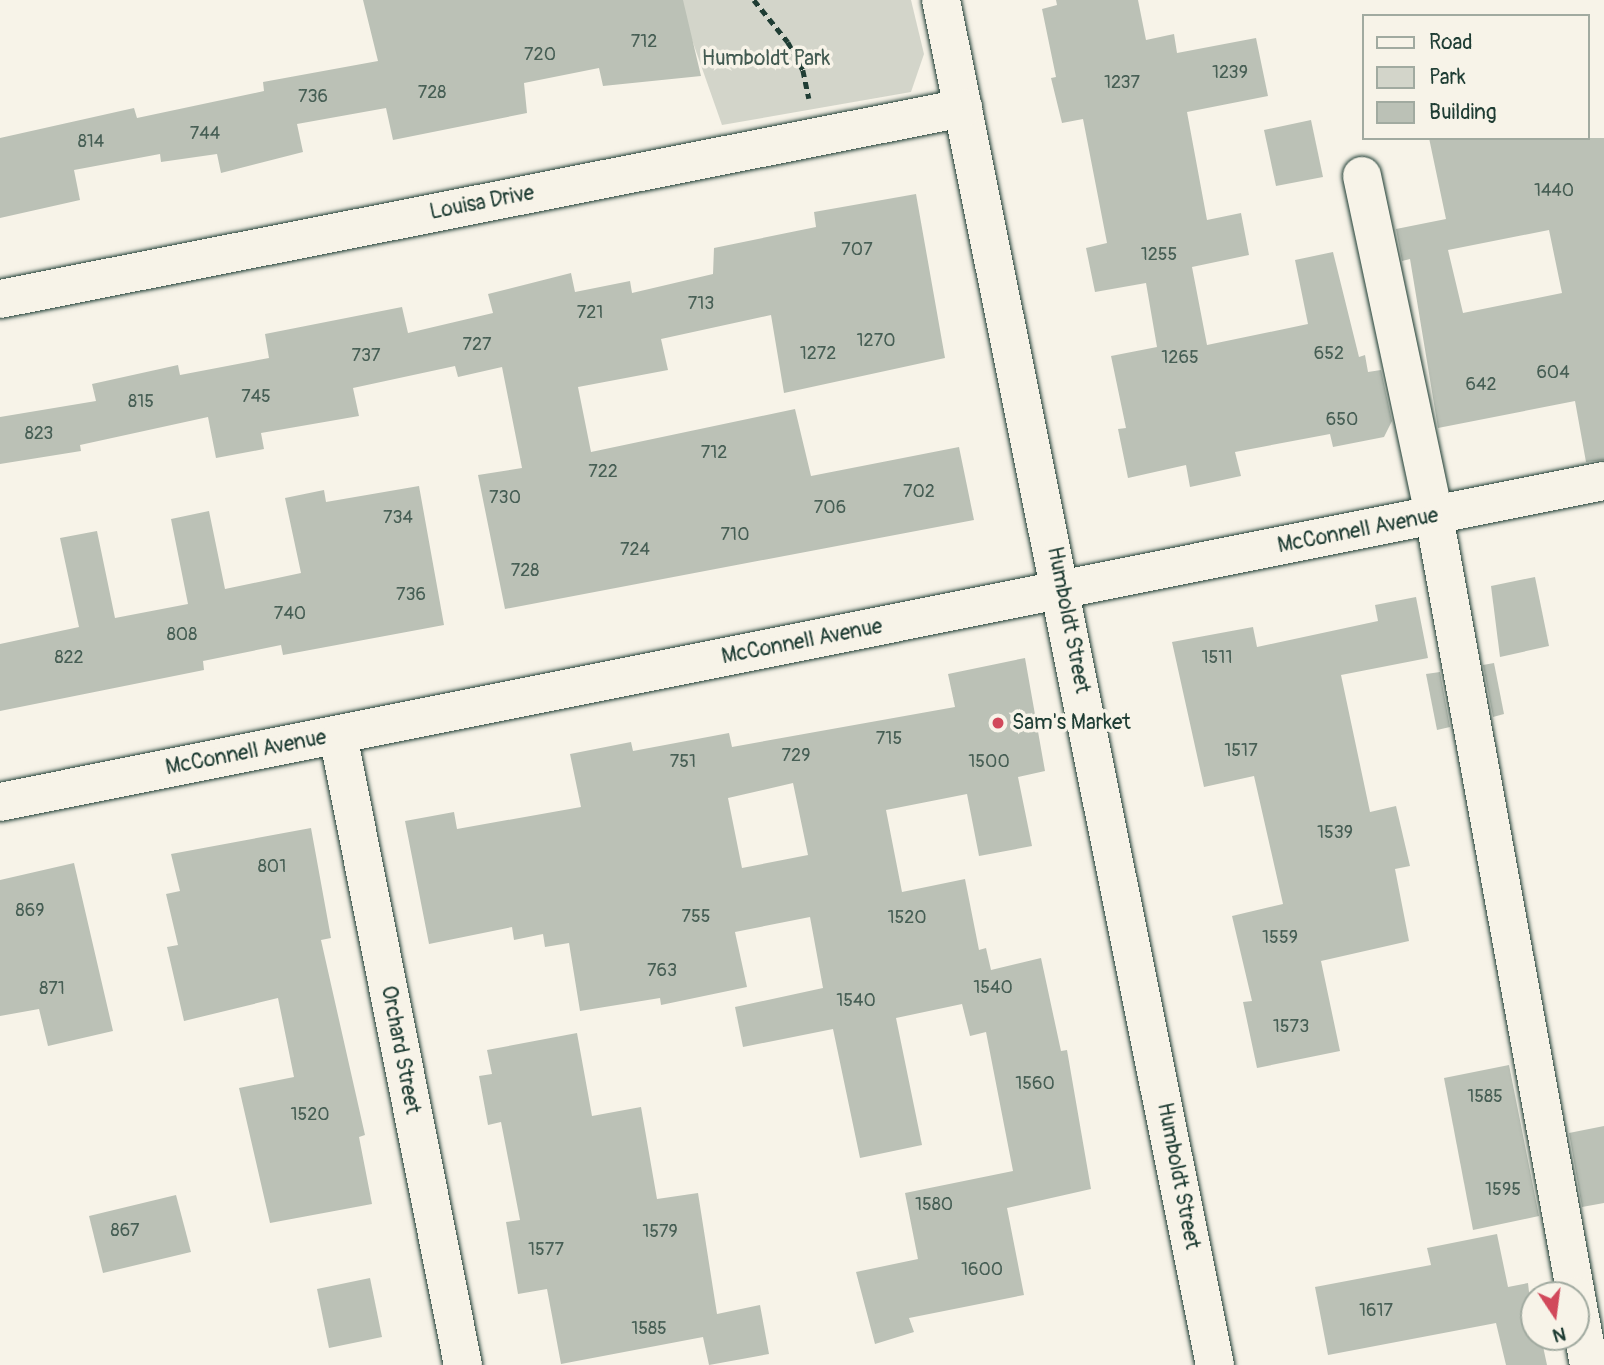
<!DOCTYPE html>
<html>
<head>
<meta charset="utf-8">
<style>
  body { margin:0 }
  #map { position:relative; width:1604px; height:1365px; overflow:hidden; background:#f7f3e8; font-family:Pangolin,sans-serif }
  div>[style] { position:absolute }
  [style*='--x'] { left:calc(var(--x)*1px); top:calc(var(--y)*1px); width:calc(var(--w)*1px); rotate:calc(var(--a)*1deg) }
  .green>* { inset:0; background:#d3d5ca }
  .building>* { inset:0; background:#bbc1b6 }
  .path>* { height:4.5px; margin-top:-2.25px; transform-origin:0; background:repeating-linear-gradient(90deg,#1f3d34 0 7px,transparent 0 12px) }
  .roads { filter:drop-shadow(0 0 2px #1f3d34) drop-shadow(0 0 2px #1f3d34) }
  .minor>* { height:38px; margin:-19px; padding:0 19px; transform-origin:19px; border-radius:19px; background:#f7f3e8 }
  .dots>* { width:19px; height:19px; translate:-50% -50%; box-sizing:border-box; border:4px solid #f7f3e8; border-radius:50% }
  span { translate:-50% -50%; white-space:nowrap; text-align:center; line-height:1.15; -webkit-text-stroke:7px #f7f3e8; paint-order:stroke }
  .number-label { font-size:18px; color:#465e54 }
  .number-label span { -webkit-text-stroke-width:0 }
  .park-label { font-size:21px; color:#435b52 }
  .street-label { font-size:21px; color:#1f3d34 }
  .poi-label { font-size:21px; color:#1f3d34 }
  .left { translate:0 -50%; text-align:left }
  .legend { position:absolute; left:1362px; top:14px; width:228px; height:126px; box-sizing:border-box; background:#f7f3e8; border:2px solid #a1aaa0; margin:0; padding:9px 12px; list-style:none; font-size:21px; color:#1f3d34 }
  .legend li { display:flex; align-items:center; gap:14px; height:35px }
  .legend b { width:35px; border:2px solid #a1aaa0 }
  .north { position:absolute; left:1520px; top:1281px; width:70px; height:70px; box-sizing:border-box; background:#f7f3e8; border:2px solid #a1aaa0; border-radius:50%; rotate:167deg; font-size:19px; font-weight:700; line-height:28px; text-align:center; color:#1f3d34 }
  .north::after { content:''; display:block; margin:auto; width:24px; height:32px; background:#d1495b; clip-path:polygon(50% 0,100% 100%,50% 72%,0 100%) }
</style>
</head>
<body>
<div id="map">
  <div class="green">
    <div style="clip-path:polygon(678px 0,911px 0,924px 54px,911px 92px,722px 125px)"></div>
  </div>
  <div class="building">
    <div style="clip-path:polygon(363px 0,683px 0,701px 76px,603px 86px,599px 68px,524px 83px,527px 113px,393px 140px,386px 108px,297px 124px,303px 152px,221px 173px,217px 154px,161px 162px,160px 154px,74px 170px,80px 200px,0 218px,0 138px,134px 108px,137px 118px,264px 91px,263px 82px,378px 61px)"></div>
    <div style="clip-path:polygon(1056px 0,1138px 0,1146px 40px,1174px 34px,1177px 53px,1256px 38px,1268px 96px,1187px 112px,1207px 220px,1241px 213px,1249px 255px,1192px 267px,1207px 345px,1308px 324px,1295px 260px,1333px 252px,1359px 357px,1365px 355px,1368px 372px,1381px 370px,1392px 421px,1384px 437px,1333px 447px,1330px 434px,1235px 452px,1241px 476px,1190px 487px,1186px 465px,1128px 478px,1118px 429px,1126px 428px,1111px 356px,1157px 347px,1146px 283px,1095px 292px,1086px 248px,1107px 243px,1083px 119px,1062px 123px,1051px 78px,1056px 77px,1042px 9px,1057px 5px)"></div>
    <div style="clip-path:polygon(1311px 120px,1323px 177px,1276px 186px,1264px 130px)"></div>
    <div style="clip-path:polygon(evenodd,1429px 138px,1604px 138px,1604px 460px,1586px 462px,1575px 401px,1438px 428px,1410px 259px,1402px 261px,1396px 229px,1446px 219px,1429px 138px,1549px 230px,1562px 293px,1463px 313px,1448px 250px,1549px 230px)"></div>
    <div style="clip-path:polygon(916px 194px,945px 358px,784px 393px,771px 315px,661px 339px,668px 370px,578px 387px,591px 452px,795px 409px,811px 476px,959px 447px,974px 520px,505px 609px,478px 475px,522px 468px,502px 367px,458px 377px,455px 366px,353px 388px,359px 416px,261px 433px,264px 449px,216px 458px,208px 417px,80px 445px,81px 451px,0 464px,0 417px,96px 401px,92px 384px,178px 365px,180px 375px,269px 358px,265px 334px,402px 307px,408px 333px,493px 313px,488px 294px,571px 273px,575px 292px,630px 281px,632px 293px,713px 274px,714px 248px,816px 227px,814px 212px)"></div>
    <div style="clip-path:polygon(419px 486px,444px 625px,283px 655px,281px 645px,203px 661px,204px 670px,0 711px,0 644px,79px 627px,60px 538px,97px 531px,115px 618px,188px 604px,171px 519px,209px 511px,225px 589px,301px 573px,285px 498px,324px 490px,326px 502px)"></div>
    <div style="clip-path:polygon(1535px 577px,1549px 646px,1500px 657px,1491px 586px)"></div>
    <div style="clip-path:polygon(1416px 597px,1428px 658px,1341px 675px,1370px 812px,1396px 806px,1410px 866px,1395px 869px,1409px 941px,1321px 961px,1340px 1051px,1257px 1068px,1243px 1002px,1252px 1001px,1232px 916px,1283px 904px,1254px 776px,1204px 787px,1172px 642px,1253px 627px,1257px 647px,1378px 621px,1375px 605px)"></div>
    <div style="clip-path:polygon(evenodd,1025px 658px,1045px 771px,1018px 777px,1032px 846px,979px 856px,967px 794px,886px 810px,902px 892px,965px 879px,979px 950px,986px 948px,991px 970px,1041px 958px,1061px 1051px,1067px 1050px,1091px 1189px,1007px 1208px,1024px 1295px,909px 1318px,914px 1332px,875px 1344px,856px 1272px,918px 1259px,905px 1193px,1013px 1171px,986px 1032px,970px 1036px,962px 1004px,896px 1018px,922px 1145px,860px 1158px,833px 1029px,743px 1047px,735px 1007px,823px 988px,810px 917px,735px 932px,747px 987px,661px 1005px,660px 998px,580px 1011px,569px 943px,545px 947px,543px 934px,514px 940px,512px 927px,429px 944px,405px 821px,454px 812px,457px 829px,581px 807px,570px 754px,631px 742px,633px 751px,729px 733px,732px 747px,955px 707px,948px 674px,1025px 658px,793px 783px,808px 855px,742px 868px,728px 798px,793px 783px)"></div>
    <div style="clip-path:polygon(1494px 663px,1504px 714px,1493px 717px,1483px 665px)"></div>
    <div style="clip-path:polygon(1440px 672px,1450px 727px,1437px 730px,1426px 674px)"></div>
    <div style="clip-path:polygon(311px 828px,331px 938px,321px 940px,365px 1135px,359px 1137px,372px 1204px,270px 1223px,239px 1088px,294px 1077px,278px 998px,184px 1021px,167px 947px,178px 945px,166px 894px,180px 891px,171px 854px)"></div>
    <div style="clip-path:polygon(74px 863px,113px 1031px,48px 1046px,39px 1009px,0 1016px,0 880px)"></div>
    <div style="clip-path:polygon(577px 1033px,592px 1116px,641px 1107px,657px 1199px,698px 1193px,717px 1314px,760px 1305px,769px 1354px,709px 1365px,703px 1337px,561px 1364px,547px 1289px,518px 1294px,506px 1222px,520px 1220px,501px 1122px,488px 1125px,479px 1076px,492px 1074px,487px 1050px)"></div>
    <div style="clip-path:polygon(1509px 1065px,1539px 1216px,1473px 1230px,1444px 1078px)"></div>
    <div style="clip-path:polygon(1604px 1126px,1604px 1203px,1582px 1207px,1569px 1133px)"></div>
    <div style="clip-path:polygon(176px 1195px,191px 1252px,103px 1273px,89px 1216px)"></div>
    <div style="clip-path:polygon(1497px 1234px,1508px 1287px,1528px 1283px,1534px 1337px,1541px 1337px,1547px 1365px,1506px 1365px,1496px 1323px,1328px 1355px,1315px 1287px,1431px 1265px,1427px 1248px)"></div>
    <div style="clip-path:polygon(370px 1278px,382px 1337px,329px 1348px,317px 1289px)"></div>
  </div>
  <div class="path">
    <div style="--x:754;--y:0;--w:54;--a:51"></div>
    <div style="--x:788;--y:42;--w:32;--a:62"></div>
    <div style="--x:803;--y:70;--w:29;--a:78"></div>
  </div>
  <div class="roads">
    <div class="minor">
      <div style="--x:941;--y:0;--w:1392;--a:78.65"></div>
      <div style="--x:1362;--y:176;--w:348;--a:78"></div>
      <div style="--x:1434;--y:516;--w:792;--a:79.67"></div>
      <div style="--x:0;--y:299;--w:982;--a:-11.22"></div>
      <div style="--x:338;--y:735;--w:642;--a:78.78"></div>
      <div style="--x:0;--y:802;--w:1636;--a:-11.32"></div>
      <div style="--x:1576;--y:1296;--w:70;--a:79.3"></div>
    </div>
  </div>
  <div class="dots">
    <div style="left:998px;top:723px;background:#d1495b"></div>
  </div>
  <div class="number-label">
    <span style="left:644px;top:42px">712</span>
    <span style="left:540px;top:55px">720</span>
    <span style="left:1230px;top:73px">1239</span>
    <span style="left:1122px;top:83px">1237</span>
    <span style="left:432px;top:93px">728</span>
    <span style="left:313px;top:97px">736</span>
    <span style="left:205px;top:134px">744</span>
    <span style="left:91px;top:142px">814</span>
    <span style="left:1554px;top:191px">1440</span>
    <span style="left:857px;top:250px">707</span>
    <span style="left:1159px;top:255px">1255</span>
    <span style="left:701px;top:304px">713</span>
    <span style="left:590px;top:313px">721</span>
    <span style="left:876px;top:341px">1270</span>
    <span style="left:477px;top:345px">727</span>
    <span style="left:818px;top:354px">1272</span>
    <span style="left:1329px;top:354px">652</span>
    <span style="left:366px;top:356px">737</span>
    <span style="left:1180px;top:358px">1265</span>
    <span style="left:1553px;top:373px">604</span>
    <span style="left:1481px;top:385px">642</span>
    <span style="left:256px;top:397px">745</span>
    <span style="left:141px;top:402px">815</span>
    <span style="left:1342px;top:420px">650</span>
    <span style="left:39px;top:434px">823</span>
    <span style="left:714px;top:453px">712</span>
    <span style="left:603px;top:472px">722</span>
    <span style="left:919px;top:492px">702</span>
    <span style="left:505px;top:498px">730</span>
    <span style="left:830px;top:508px">706</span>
    <span style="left:398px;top:518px">734</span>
    <span style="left:735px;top:535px">710</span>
    <span style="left:635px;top:550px">724</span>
    <span style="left:525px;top:571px">728</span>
    <span style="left:411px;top:595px">736</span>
    <span style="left:290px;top:614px">740</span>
    <span style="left:182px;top:635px">808</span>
    <span style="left:69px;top:658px">822</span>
    <span style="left:1217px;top:658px">1511</span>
    <span style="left:889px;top:739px">715</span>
    <span style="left:1241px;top:751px">1517</span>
    <span style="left:796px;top:756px">729</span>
    <span style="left:683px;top:762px">751</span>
    <span style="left:989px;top:762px">1500</span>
    <span style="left:1335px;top:833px">1539</span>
    <span style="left:272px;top:867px">801</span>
    <span style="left:30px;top:911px">869</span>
    <span style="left:696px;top:917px">755</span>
    <span style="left:907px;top:918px">1520</span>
    <span style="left:1280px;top:938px">1559</span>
    <span style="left:662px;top:971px">763</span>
    <span style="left:993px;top:988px">1540</span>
    <span style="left:52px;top:989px">871</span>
    <span style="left:856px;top:1001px">1540</span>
    <span style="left:1291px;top:1027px">1573</span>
    <span style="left:1035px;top:1084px">1560</span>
    <span style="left:1485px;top:1097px">1585</span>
    <span style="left:310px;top:1115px">1520</span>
    <span style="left:1503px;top:1190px">1595</span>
    <span style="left:934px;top:1205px">1580</span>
    <span style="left:125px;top:1231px">867</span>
    <span style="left:660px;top:1232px">1579</span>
    <span style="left:546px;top:1250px">1577</span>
    <span style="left:982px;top:1270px">1600</span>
    <span style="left:1376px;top:1311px">1617</span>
    <span style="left:649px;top:1329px">1585</span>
  </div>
  <div class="park-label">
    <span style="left:766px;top:59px">Humboldt Park</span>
  </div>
  <div class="street-label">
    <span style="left:482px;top:203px;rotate:-11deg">Louisa Drive</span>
    <span style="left:1358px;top:531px;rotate:-11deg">McConnell Avenue</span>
    <span style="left:1068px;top:620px;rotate:79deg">Humboldt Street</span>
    <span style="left:802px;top:642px;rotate:-11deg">McConnell Avenue</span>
    <span style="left:246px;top:753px;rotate:-11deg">McConnell Avenue</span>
    <span style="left:400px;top:1050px;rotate:79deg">Orchard Street</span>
    <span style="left:1178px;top:1176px;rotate:79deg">Humboldt Street</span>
  </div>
  <div class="poi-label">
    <span class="left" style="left:1012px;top:723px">Sam's Market</span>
  </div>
  <ul class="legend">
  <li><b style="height:9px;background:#f7f3e8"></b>Road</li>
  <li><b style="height:19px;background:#d3d5ca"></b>Park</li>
  <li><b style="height:19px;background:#bbc1b6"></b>Building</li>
  </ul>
  <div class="north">N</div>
</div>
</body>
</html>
